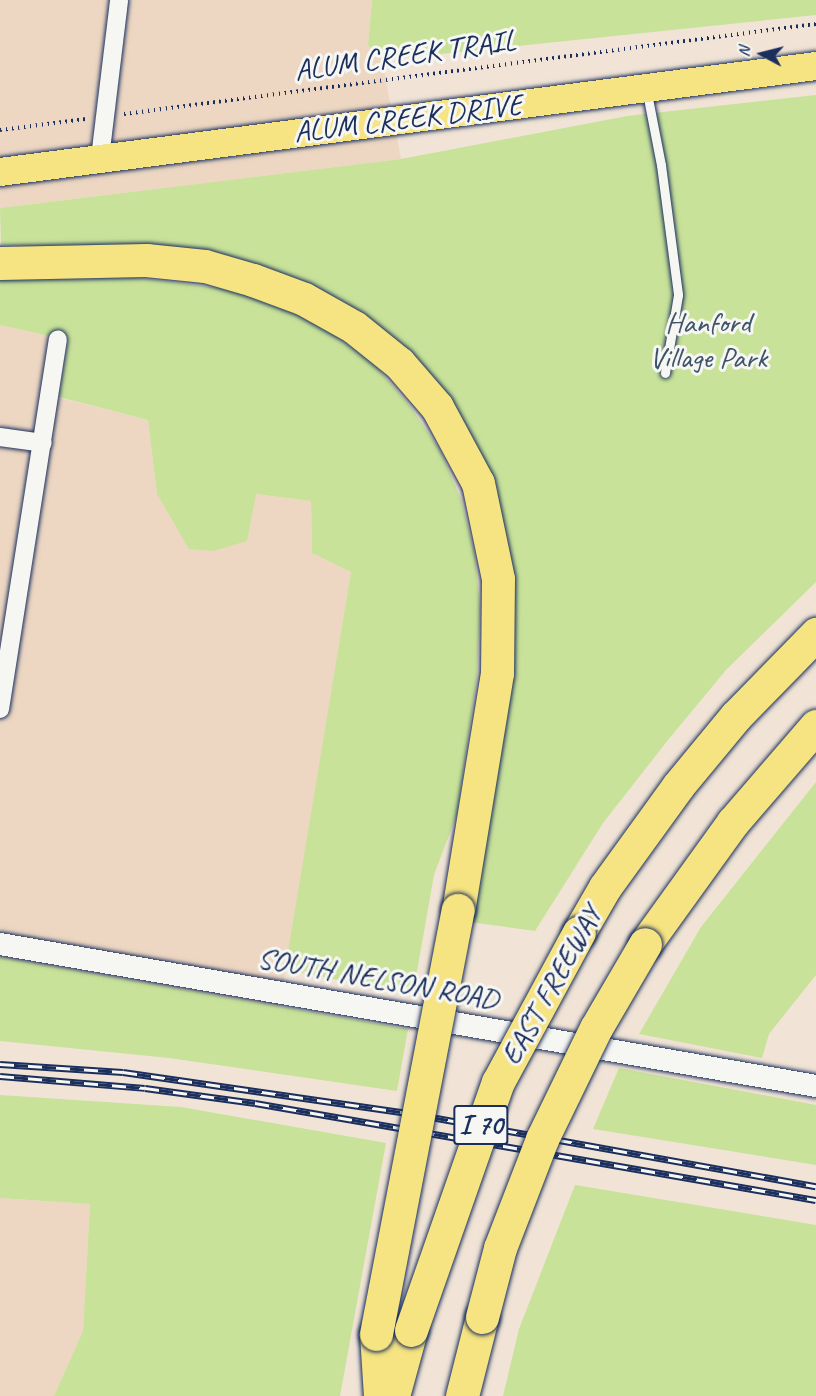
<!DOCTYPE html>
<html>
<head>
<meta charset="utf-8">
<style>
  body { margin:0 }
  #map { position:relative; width:816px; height:1396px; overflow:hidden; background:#f1e4d6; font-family:Caveat,sans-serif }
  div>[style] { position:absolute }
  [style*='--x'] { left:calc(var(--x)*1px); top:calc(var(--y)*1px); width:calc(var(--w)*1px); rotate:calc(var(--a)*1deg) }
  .built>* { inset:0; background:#edd7c2 }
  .green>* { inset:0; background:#c8e299 }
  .path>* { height:4px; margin-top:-2px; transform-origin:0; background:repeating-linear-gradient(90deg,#1b2f5e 0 1.5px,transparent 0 6px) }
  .roads { filter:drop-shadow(0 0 2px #1b2f5e) drop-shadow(0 0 2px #1b2f5e) }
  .service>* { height:9px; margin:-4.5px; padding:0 4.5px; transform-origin:4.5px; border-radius:4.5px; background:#f6f6f2 }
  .minor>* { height:18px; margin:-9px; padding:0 9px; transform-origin:9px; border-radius:9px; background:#f6f6f2 }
  .tertiary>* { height:22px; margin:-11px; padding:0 11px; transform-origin:11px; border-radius:11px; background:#f6f6f2 }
  .primary>* { height:28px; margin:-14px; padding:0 14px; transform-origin:14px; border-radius:14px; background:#f6e381 }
  .motorway>* { height:33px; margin:-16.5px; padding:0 16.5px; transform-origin:16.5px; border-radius:16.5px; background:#f6e381 }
  .rail>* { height:7px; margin-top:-3.5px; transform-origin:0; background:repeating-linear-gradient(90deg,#f6f6f2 0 14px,#1b2f5e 0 28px); box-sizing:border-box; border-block:2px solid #1b2f5e }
  .bridges { filter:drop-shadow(0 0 2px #1b2f5e) drop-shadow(0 0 2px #1b2f5e) }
  .motorway-bridge>* { height:33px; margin:-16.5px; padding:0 16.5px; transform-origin:16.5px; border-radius:16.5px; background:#f6e381 }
  span { translate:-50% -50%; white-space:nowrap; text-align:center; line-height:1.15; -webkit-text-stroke:6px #f6f6f2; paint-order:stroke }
  .shield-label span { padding:2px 4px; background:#f6f6f2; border:2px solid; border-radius:4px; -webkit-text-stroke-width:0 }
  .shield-label { font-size:28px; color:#1b2f5e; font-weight:700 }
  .street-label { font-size:30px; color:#1b2f5e }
  .park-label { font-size:30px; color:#3e536a }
  .north { position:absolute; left:732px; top:24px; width:60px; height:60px; -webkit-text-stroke:4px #f6f6f2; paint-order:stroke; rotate:277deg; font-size:16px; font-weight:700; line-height:24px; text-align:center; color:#1b2f5e }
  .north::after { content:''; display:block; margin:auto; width:21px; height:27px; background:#1b2f5e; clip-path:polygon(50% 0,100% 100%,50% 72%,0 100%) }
</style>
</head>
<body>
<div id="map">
  <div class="built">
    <div style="clip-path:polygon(0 0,372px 0,368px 45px,382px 60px,401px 159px,0 208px)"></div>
    <div style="clip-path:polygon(0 325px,69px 340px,60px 398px,148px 420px,157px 494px,255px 494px,311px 501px,312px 553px,351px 572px,280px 1006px,0 957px)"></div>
    <div style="clip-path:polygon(0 1198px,90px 1204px,83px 1331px,54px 1396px,0 1396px)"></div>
  </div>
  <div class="green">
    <div style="clip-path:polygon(372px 0,816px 0,816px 15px,382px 60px,368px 45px)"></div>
    <div style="clip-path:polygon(816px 95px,816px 582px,726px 670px,668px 740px,603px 823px,535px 931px,470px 922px,511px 580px,505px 528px,488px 475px,375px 324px,134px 248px,1px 245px,0 208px,401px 159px,627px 116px)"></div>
    <div style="clip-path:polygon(122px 276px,229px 289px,285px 307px,322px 326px,374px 364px,410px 406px,440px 450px,461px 499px,475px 555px,480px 608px,477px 676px,457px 814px,434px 875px,413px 994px,285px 970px,351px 572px,312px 553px,311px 501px,256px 494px,247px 541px,213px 551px,189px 549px,157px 494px,148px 420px,59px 397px,68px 340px,0 325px,0 277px)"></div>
    <div style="clip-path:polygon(816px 782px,816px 975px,769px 1034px,762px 1058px,639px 1034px,701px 927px)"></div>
    <div style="clip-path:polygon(0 957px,408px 1029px,397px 1091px,169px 1058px,0 1041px)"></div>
    <div style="clip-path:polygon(619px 1068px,816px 1105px,816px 1165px,593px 1129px)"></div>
    <div style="clip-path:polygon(0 1095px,181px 1107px,386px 1143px,340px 1396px,54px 1396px,83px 1331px,90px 1204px,0 1198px)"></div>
    <div style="clip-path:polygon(575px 1185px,816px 1225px,816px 1396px,503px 1396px,519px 1329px)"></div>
  </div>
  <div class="path">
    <div style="--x:124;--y:114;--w:698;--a:-7.41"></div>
    <div style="--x:0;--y:130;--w:87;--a:-7.3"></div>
  </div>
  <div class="roads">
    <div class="service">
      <div style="--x:647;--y:93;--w:73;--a:79"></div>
      <div style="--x:661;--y:165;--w:131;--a:82.5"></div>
      <div style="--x:678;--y:295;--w:79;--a:99.5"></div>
    </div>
    <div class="minor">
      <div style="--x:100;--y:158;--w:159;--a:-83.1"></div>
      <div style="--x:0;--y:437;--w:43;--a:7.9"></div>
      <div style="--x:0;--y:709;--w:374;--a:-81.1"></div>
    </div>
    <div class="tertiary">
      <div style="--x:0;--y:944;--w:828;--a:9.87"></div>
    </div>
    <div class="primary">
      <div style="--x:0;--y:172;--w:823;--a:-7.4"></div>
    </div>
    <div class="motorway">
      <div style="--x:0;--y:263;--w:146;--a:-1.2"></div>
      <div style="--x:146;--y:260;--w:59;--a:5.8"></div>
      <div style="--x:205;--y:266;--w:50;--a:16.3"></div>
      <div style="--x:253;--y:280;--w:54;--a:20.4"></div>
      <div style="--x:304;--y:299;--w:57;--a:29.2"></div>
      <div style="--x:354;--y:327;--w:58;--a:38.7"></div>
      <div style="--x:399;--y:363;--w:58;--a:49.2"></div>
      <div style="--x:437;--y:407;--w:86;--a:61.7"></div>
      <div style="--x:478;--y:483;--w:98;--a:78.2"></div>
      <div style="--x:498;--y:579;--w:94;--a:90.6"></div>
      <div style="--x:497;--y:673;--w:240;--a:99.3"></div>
      <div style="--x:579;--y:932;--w:52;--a:-60"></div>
      <div style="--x:605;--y:887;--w:125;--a:-54.1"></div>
      <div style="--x:678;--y:786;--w:91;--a:-50.4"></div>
      <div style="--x:736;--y:716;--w:115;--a:-45.7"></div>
      <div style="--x:645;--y:944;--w:150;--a:-54.2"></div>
      <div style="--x:733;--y:822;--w:127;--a:-49.2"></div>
      <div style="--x:376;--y:1334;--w:62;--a:86.3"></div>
      <div style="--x:393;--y:1396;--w:68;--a:-74.7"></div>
      <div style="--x:462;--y:1396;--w:81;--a:-75.8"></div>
    </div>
  </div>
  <div class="rail">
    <div style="--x:0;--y:1064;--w:123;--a:3.7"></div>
    <div style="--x:123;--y:1072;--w:300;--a:8.2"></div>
    <div style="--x:420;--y:1115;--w:402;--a:10.2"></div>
    <div style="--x:0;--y:1076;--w:145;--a:4.7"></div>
    <div style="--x:145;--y:1088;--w:111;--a:7.8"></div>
    <div style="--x:255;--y:1103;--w:569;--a:9.81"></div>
  </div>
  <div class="bridges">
    <div class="motorway-bridge">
      <div style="--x:482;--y:1317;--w:71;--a:-75.4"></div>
      <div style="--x:500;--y:1248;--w:117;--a:-68.9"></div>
      <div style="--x:542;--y:1139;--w:123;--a:-64.1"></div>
      <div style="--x:596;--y:1028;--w:97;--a:-59.7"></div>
      <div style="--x:411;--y:1330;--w:263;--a:-70.7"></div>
      <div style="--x:498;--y:1082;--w:170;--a:-61.6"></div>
      <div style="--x:376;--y:1334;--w:432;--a:-79.1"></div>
    </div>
  </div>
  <div class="shield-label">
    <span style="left:481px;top:1125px">I 70</span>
  </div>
  <div class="street-label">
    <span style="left:405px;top:55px;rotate:-8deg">ALUM CREEK TRAIL</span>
    <span style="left:408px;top:118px;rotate:-7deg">ALUM CREEK DRIVE</span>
    <span style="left:378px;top:978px;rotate:10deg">SOUTH NELSON ROAD</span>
    <span style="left:551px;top:985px;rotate:-61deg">EAST FREEWAY</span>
  </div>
  <div class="park-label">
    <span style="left:708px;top:339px">Hanford<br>Village Park</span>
  </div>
  <div class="north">N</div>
</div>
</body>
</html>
